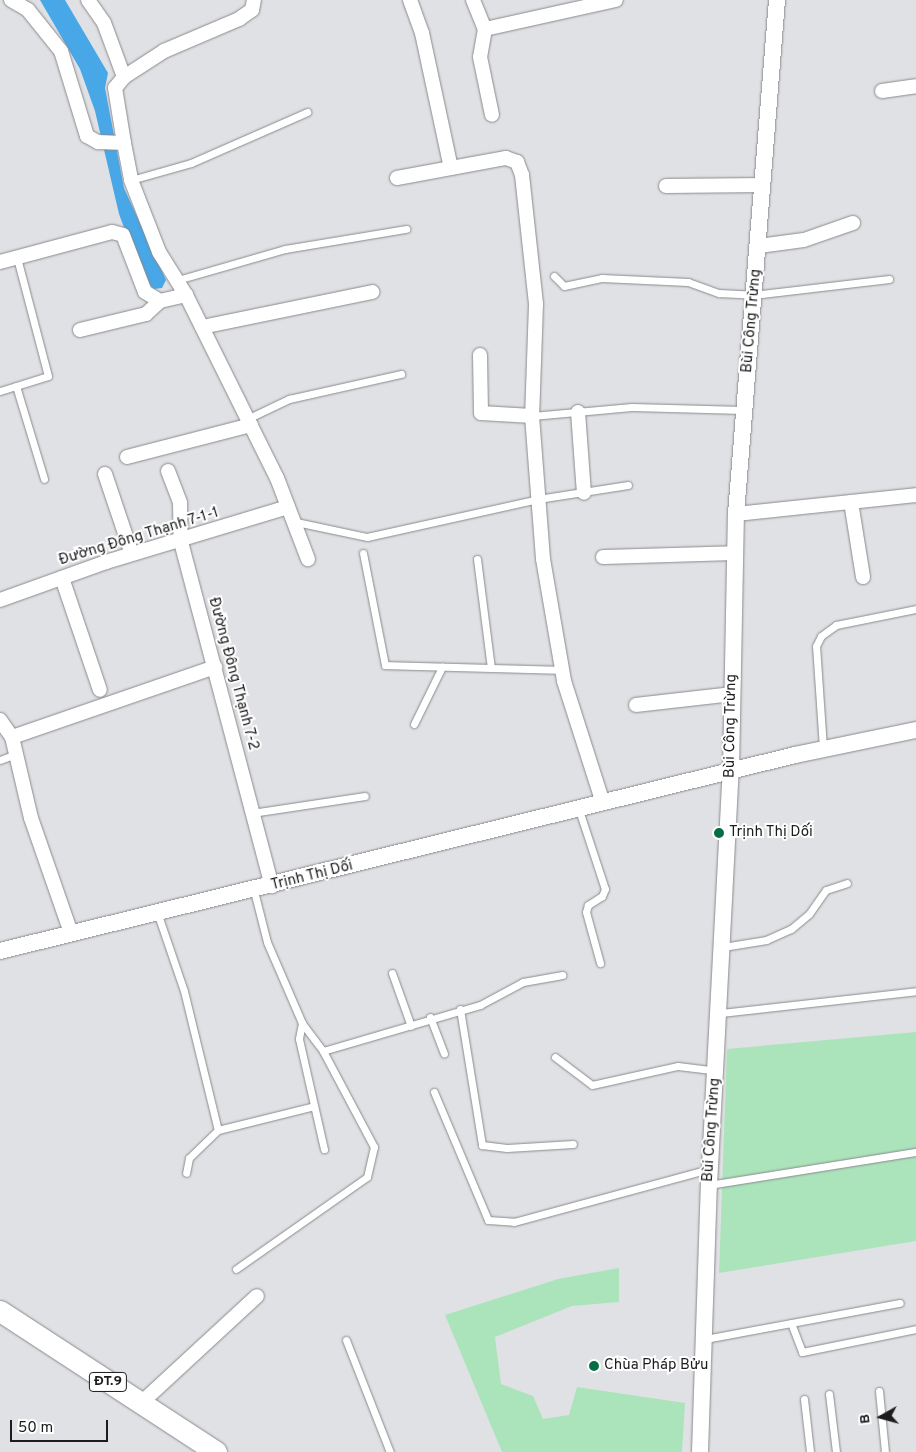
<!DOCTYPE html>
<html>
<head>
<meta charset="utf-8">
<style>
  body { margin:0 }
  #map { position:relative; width:916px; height:1452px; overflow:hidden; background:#e0e1e4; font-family:Overpass,sans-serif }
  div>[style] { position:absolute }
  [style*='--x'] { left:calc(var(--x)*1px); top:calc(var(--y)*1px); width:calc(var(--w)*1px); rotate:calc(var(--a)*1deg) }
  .green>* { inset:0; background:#abe4bb }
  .water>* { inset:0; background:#48a7e7 }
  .roads { filter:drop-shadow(0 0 1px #898a8d) drop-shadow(0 0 1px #898a8d) }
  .service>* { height:7px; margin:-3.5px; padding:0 3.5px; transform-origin:3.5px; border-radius:3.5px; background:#fff }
  .minor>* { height:14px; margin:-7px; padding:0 7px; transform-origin:7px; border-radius:7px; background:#fff }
  .tertiary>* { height:16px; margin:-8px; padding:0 8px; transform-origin:8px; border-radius:8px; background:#fff }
  .primary>* { height:21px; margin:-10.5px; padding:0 10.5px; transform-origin:10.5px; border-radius:10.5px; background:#fff }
  .dots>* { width:14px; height:14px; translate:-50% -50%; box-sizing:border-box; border:2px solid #fff; border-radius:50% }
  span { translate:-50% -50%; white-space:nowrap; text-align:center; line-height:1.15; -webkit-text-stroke:4px #fff; paint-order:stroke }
  .shield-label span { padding:1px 4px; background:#fff; border:1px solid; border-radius:4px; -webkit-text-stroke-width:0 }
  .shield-label { font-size:14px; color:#1c1c1e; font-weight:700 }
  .street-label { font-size:15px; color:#1c1c1e }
  .poi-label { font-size:15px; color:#1c1c1e }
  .left { translate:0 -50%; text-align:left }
  .north { position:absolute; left:856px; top:1392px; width:50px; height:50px; -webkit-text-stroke:4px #fff; paint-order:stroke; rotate:263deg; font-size:14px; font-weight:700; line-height:20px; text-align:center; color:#1c1c1e }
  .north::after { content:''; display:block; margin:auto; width:18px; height:22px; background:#1c1c1e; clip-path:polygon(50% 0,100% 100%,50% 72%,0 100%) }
  .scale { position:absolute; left:10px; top:1420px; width:98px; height:22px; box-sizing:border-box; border:2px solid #1c1c1e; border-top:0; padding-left:6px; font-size:15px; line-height:18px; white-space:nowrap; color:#1c1c1e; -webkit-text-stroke:4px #fff; paint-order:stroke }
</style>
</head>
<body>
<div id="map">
  <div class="green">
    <div style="clip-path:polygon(916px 1032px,916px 1241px,719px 1273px,727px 1049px)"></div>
    <div style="clip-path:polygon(619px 1268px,619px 1302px,572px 1306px,495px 1337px,501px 1384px,533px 1396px,543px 1419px,569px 1415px,577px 1387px,685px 1403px,682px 1452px,502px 1452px,445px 1315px,558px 1279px)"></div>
  </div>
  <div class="water">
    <div style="clip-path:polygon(40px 0,65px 0,108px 73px,105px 88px,124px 188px,166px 280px,162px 288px,154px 289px,146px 281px,133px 252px,119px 214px,95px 111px,80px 69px)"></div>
  </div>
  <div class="roads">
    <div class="service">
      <div style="--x:131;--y:180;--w:62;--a:-15.8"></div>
      <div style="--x:191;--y:163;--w:127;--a:-23.7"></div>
      <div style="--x:554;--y:276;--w:14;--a:45"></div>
      <div style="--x:564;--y:286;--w:39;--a:-12"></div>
      <div style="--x:602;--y:278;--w:86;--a:2.7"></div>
      <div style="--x:688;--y:282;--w:33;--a:20"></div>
      <div style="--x:719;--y:293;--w:34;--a:3"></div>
      <div style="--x:753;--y:295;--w:137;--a:-6.7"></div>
      <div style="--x:174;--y:281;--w:116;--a:-16.1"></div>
      <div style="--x:285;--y:249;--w:123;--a:-9.4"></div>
      <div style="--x:16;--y:386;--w:97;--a:73.2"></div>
      <div style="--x:0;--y:391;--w:50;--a:-17.4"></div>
      <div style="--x:48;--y:376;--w:122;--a:-104.7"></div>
      <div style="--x:532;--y:416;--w:100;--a:-5.1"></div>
      <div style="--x:632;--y:407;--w:111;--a:1.5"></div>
      <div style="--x:247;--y:419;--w:47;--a:-25.5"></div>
      <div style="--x:289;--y:399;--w:115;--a:-12.6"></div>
      <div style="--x:296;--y:522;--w:73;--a:11.9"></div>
      <div style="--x:367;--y:537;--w:175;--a:-12.5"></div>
      <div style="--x:538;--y:499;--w:91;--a:-8.8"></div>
      <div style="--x:363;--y:553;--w:114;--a:78.9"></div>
      <div style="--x:385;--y:665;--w:177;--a:1.6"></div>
      <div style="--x:477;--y:559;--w:110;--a:82.7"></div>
      <div style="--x:414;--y:724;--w:64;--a:-63.8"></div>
      <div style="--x:823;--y:748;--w:102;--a:-93.9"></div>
      <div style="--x:816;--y:646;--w:11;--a:-63"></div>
      <div style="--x:821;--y:636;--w:19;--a:-36"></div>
      <div style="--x:836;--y:625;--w:82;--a:-11.3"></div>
      <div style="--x:0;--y:760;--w:19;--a:-21"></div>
      <div style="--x:579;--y:810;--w:83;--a:71.8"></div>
      <div style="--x:605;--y:889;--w:8;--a:113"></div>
      <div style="--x:602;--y:896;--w:17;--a:147"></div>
      <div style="--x:588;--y:905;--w:7;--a:106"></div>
      <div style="--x:586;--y:912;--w:53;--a:74.6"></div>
      <div style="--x:252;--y:813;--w:114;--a:-8.6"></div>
      <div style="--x:157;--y:912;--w:83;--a:71.1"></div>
      <div style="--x:184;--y:991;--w:143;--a:76.3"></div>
      <div style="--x:218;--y:1130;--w:40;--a:136"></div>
      <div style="--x:189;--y:1158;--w:15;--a:101"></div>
      <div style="--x:723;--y:947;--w:44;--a:-9.2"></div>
      <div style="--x:766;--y:940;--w:27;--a:-24"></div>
      <div style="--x:791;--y:929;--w:23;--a:-40"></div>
      <div style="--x:809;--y:914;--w:29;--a:-55"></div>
      <div style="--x:826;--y:890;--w:22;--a:-18"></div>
      <div style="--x:392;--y:973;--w:56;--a:70.3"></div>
      <div style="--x:460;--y:1009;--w:138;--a:80.8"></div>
      <div style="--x:482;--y:1145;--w:25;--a:7"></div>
      <div style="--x:507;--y:1148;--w:66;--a:-3.5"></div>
      <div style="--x:721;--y:1013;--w:196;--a:-6.4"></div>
      <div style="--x:430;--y:1017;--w:39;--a:69"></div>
      <div style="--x:302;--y:1023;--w:16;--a:101"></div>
      <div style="--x:299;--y:1039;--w:113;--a:77.2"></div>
      <div style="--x:323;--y:1051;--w:164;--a:-16.3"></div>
      <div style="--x:480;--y:1005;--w:49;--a:-28.1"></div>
      <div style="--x:523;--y:982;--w:40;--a:-10"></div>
      <div style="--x:555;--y:1057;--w:46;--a:37.1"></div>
      <div style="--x:592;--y:1085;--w:88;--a:-12.5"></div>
      <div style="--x:678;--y:1066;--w:38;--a:7"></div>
      <div style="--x:434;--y:1092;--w:139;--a:67.1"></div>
      <div style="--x:488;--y:1220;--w:26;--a:4"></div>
      <div style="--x:514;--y:1222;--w:202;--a:-15.2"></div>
      <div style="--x:218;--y:1130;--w:99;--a:-14"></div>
      <div style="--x:709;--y:1185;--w:210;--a:-9.1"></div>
      <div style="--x:236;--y:1269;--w:160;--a:-35.1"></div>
      <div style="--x:367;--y:1177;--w:31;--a:-77"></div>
      <div style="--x:374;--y:1147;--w:109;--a:-118"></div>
      <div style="--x:323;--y:1051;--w:35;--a:-127"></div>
      <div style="--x:302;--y:1023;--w:88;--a:-113.4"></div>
      <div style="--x:267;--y:942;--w:53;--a:-104.3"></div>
      <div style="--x:791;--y:1323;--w:31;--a:69"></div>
      <div style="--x:802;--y:1352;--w:116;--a:-11.4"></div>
      <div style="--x:705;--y:1339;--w:198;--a:-10.5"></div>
      <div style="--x:346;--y:1340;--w:120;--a:68.6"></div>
      <div style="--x:879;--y:1391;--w:61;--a:84.4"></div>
      <div style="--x:829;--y:1394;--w:58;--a:83.1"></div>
      <div style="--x:804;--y:1399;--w:53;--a:83.5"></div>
    </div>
    <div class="minor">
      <div style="--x:11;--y:0;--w:20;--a:30"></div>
      <div style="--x:28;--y:10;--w:53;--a:51.2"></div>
      <div style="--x:61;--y:51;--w:89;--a:73"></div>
      <div style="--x:87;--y:136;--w:13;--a:29"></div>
      <div style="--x:98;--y:142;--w:26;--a:2"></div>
      <div style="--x:124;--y:143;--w:38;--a:79"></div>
      <div style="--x:131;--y:180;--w:77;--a:68.7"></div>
      <div style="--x:159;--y:252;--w:51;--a:57.9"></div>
      <div style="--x:186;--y:295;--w:204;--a:63.6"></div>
      <div style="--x:277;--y:478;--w:87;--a:69.1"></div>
      <div style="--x:88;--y:0;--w:28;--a:55"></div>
      <div style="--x:104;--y:23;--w:58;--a:69.7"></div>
      <div style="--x:410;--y:0;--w:35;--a:70"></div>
      <div style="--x:422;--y:33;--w:138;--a:77.9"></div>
      <div style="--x:473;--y:0;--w:31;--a:68"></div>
      <div style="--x:485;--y:29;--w:134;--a:-12.5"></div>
      <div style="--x:485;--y:29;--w:28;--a:100"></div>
      <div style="--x:480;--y:57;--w:59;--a:78.3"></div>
      <div style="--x:882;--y:91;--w:34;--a:-8"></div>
      <div style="--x:124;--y:143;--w:56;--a:-99.3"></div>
      <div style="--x:115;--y:88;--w:14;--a:-51"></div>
      <div style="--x:124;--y:77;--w:48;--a:-33"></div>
      <div style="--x:164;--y:51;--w:82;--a:-23.1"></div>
      <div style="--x:239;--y:19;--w:16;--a:-35"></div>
      <div style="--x:252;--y:10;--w:10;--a:-79"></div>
      <div style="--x:397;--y:178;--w:111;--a:-10.4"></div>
      <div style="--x:506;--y:158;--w:12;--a:20"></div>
      <div style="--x:517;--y:162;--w:14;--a:69"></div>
      <div style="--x:522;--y:175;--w:130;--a:83.8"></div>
      <div style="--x:536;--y:304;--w:112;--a:92"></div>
      <div style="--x:532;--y:416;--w:143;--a:85.6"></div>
      <div style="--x:543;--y:559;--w:124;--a:80.2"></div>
      <div style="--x:564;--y:681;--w:128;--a:72.3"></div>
      <div style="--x:666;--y:186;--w:97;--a:-0.6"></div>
      <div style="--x:759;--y:246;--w:45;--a:-7.6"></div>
      <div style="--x:804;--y:240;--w:52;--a:-19.1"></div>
      <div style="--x:0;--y:262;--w:116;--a:-15"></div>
      <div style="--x:112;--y:232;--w:11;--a:15"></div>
      <div style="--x:123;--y:235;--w:61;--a:68.9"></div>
      <div style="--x:145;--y:292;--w:17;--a:31"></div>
      <div style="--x:160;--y:301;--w:27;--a:-13"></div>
      <div style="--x:202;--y:327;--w:174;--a:-11.6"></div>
      <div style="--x:80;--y:330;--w:68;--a:-13.6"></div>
      <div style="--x:146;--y:314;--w:19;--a:-43"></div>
      <div style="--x:480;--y:355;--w:58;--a:89"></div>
      <div style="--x:481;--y:413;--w:51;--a:3.4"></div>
      <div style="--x:578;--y:412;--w:81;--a:85.8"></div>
      <div style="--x:127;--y:457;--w:128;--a:-14.5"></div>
      <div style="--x:168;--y:471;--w:34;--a:69"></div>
      <div style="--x:180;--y:503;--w:39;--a:89"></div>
      <div style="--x:181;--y:542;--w:356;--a:75.2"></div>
      <div style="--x:105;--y:474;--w:84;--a:71.4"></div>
      <div style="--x:851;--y:502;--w:76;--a:80.9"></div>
      <div style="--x:736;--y:514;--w:181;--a:-6"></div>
      <div style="--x:603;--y:557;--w:132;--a:-1.7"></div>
      <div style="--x:62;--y:578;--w:118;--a:71.3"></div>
      <div style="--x:0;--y:600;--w:113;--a:-19.7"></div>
      <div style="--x:106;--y:562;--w:190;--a:-16.8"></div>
      <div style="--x:636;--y:705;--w:97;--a:-6.5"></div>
      <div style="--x:0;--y:720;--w:21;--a:55"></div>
      <div style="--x:12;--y:737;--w:83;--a:76.8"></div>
      <div style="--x:31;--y:818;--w:122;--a:70.8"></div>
      <div style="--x:12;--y:737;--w:215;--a:-19"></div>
      <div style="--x:140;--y:1404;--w:159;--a:-42.7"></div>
    </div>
    <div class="tertiary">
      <div style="--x:0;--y:951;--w:819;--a:-13.85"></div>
      <div style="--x:795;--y:755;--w:124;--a:-11.7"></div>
      <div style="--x:700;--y:1452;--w:267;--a:-88.1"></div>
      <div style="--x:709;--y:1185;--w:415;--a:-87"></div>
      <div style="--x:731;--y:771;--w:257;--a:-88.9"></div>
      <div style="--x:736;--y:514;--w:516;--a:-85.44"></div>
    </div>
    <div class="primary">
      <div style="--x:0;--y:1311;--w:258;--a:33.1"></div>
    </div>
  </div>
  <div class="dots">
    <div style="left:719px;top:833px;background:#076d44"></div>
    <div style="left:594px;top:1366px;background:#076d44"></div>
  </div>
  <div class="shield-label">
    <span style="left:108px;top:1382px">ĐT.9</span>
  </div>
  <div class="street-label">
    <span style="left:752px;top:321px;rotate:-85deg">Bùi Công Trừng</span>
    <span style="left:139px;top:537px;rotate:-17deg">Đường Đông Thạnh 7-1-1</span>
    <span style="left:233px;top:674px;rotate:75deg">Đường Đông Thạnh 7-2</span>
    <span style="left:731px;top:726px;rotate:-89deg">Bùi Công Trừng</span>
    <span style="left:312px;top:876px;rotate:-14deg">Trịnh Thị Dối</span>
    <span style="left:712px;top:1130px;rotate:-86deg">Bùi Công Trừng</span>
  </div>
  <div class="poi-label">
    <span class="left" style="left:729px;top:833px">Trịnh Thị Dối</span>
    <span class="left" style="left:604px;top:1366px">Chùa Pháp Bửu</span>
  </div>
  <div class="north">B</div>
  <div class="scale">50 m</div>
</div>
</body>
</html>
